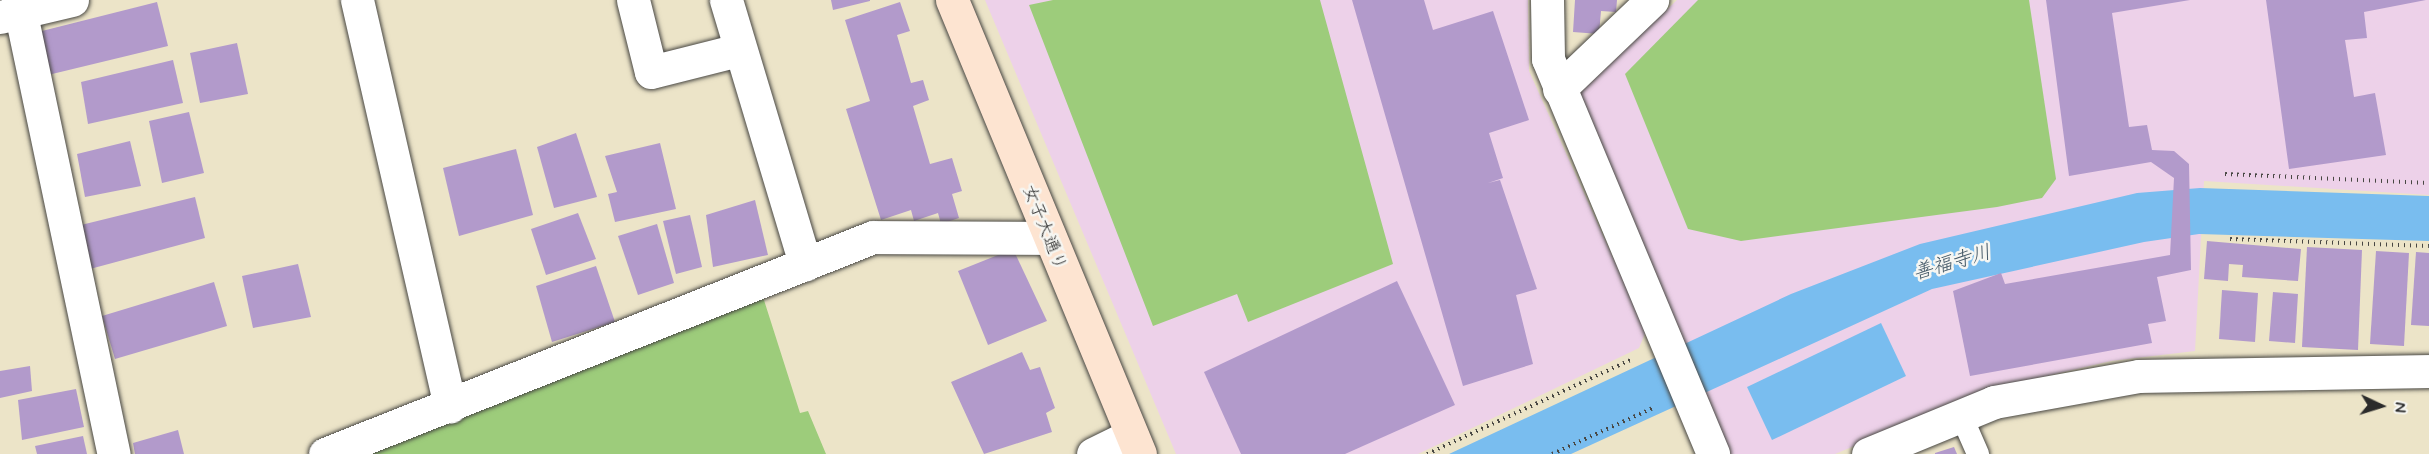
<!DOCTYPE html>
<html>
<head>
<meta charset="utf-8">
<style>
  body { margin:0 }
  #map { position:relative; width:2429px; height:454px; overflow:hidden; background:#ece4c8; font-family:Mynerve,"Klee One",sans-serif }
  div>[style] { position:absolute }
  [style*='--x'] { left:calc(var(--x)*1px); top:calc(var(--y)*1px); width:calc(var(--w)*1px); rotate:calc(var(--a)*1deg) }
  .built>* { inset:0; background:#edd1e9 }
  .green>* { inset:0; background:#9dcc7b }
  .water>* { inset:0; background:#79bdef }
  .building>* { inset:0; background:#b29acb }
  .path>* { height:4px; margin-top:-2px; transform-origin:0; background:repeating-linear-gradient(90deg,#484743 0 1.5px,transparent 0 6px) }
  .roads { filter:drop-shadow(0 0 2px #484743) drop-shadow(0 0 2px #484743) }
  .lane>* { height:22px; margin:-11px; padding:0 11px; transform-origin:11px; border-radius:11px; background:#fff }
  .street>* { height:33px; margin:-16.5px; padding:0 16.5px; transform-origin:16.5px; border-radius:16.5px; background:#fff }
  .secondary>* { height:33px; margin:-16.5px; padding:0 16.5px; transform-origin:16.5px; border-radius:16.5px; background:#fde4d1 }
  span { translate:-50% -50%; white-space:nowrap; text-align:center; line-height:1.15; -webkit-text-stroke:5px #f6f6f2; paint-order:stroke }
  .street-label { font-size:18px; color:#2b2b2b }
  .water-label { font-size:20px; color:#425766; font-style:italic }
  .north { position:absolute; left:2351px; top:376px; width:60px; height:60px; -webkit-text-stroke:4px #f6f6f2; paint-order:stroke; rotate:94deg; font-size:16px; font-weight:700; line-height:24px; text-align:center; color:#2b2b2b }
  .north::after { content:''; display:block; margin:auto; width:21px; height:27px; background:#2b2b2b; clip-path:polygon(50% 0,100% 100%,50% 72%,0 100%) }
</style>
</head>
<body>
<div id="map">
  <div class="built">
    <div style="clip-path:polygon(985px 0,1528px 0,1529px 71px,1646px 331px,1639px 348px,1418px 454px,1176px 454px)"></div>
    <div style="clip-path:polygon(1677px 0,2429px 0,2429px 195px,2204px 181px,2195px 351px,2111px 361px,1992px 389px,1835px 454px,1730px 454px,1580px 93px)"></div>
  </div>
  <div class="green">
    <div style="clip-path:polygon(1053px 0,1320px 0,1393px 264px,1248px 322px,1237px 294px,1153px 326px,1029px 5px)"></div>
    <div style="clip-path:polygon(1698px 0,2029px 0,2056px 179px,2042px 198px,1997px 207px,1741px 241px,1688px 229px,1625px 74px)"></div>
    <div style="clip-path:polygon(763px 297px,800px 413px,808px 411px,826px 454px,352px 454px)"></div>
  </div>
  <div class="water">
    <div style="clip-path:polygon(2200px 188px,2429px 196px,2429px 241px,2199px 234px,2144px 242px,1932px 289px,1571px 454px,1449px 454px,1791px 294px,1920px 244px,2137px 193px)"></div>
    <div style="clip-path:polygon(1881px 323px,1906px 376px,1772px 440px,1747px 387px)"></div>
  </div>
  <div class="building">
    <div style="clip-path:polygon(831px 0,870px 0,870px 1px,833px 10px)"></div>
    <div style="clip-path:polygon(1352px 0,1424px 0,1433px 30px,1493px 11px,1529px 120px,1489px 133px,1503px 178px,1488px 183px,1500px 180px,1537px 289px,1516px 295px,1533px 364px,1463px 386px)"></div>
    <div style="clip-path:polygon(1575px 0,1617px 0,1616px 12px,1601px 11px,1599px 34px,1573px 32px)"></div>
    <div style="clip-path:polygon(2046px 0,2190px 0,2112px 13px,2129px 127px,2147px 125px,2152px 150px,2174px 151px,2189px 164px,2191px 270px,2157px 277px,2166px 321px,2148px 324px,2152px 343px,1970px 376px,1953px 291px,2001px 273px,2005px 284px,2170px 255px,2174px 178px,2151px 162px,2069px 176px)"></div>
    <div style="clip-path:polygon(2266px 0,2426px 0,2364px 12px,2367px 38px,2345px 40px,2354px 97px,2375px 93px,2386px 155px,2289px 169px)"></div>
    <div style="clip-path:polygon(157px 2px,168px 46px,48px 75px,38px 32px)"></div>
    <div style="clip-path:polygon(900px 2px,910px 31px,897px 35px,911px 83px,923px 80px,929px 100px,913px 106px,930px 164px,952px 158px,962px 191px,952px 194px,959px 218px,941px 224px,938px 213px,914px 221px,911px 210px,881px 220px,846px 109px,870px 101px,845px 20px)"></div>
    <div style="clip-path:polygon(237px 43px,248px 94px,200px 103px,190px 53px)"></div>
    <div style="clip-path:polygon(173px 60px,183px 103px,88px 124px,81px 82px)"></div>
    <div style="clip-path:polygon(189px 112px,204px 173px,162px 183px,149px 121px)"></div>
    <div style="clip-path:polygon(576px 133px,597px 197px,554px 208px,537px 147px)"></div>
    <div style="clip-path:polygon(130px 141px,141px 186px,85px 197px,77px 154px)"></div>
    <div style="clip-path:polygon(660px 143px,676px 209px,615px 222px,608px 194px,617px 192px,605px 156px)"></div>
    <div style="clip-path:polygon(516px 149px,533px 215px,459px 236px,443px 168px)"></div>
    <div style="clip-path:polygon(195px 197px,205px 238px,90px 269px,81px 225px)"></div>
    <div style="clip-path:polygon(755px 200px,768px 255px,713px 267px,706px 215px)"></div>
    <div style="clip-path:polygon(578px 213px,596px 259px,546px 275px,531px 229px)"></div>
    <div style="clip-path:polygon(690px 215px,702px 267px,676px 274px,663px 221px)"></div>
    <div style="clip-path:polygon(657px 224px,674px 283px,638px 295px,618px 236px)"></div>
    <div style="clip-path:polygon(2207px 241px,2301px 249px,2298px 281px,2242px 277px,2243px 265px,2229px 264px,2228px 281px,2204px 279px)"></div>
    <div style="clip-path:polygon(2307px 247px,2362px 250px,2358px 350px,2302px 347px)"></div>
    <div style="clip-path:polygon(1013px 249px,1047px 321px,988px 345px,958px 271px)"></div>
    <div style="clip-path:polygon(2376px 251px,2409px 253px,2404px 346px,2370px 344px)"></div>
    <div style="clip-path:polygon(2416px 252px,2429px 253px,2429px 326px,2411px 325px)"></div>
    <div style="clip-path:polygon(298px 264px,311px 317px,253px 328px,242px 276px)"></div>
    <div style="clip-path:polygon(596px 266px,615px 322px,552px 342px,536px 286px)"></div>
    <div style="clip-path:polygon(1397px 281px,1455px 405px,1345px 454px,1241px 454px,1204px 372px)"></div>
    <div style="clip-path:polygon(214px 282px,227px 326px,115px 359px,102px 316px)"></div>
    <div style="clip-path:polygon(2222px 290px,2258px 293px,2255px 342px,2219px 339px)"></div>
    <div style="clip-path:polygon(2273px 292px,2298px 294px,2295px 343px,2269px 341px)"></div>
    <div style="clip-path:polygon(1022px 352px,1030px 370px,1040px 367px,1055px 408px,1046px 413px,1052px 432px,984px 454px,951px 382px)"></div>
    <div style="clip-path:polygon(30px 366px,32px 391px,0 398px,0 371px)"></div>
    <div style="clip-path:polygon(76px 389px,84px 427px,22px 440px,18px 400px)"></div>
    <div style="clip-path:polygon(178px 430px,184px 454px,135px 454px,133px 443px)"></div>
    <div style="clip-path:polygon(83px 436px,87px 454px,37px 454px,35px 446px)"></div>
    <div style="clip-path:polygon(1954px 447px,1957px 454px,1935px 454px,1935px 453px)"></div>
  </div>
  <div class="path">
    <div style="--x:2225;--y:174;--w:204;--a:2.5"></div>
    <div style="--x:2230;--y:239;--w:199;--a:2"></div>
    <div style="--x:1427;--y:454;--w:227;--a:-24.8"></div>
    <div style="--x:1552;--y:454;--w:113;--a:-24.5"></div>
  </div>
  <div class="roads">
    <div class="lane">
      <div style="--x:1961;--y:415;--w:43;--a:66.4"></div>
    </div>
    <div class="street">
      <div style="--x:18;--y:0;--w:464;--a:78.1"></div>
      <div style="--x:357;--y:0;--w:417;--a:77.1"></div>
      <div style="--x:633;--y:0;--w:74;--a:76"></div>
      <div style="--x:651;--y:72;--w:90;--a:-14.2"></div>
      <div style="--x:726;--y:0;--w:276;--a:73.3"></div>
      <div style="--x:1547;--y:0;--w:59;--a:89"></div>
      <div style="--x:1548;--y:59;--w:428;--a:67.3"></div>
      <div style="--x:0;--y:17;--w:74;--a:-13.3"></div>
      <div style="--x:1559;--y:89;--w:129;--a:-43.7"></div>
      <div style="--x:325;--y:454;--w:589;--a:-21.6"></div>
      <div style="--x:873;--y:237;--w:175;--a:0.3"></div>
      <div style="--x:1093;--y:454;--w:43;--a:-26"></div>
      <div style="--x:1868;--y:454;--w:136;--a:-22.4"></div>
      <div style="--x:1994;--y:402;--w:147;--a:-10.2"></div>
      <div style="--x:2139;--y:376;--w:290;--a:-1"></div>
    </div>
    <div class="secondary">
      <div style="--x:952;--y:0;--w:491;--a:67.5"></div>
    </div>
  </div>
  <div class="street-label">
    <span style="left:1044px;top:228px;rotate:68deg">女子大通り</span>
  </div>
  <div class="water-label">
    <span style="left:1952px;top:263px;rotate:-16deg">善福寺川</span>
  </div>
  <div class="north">N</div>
</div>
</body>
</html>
